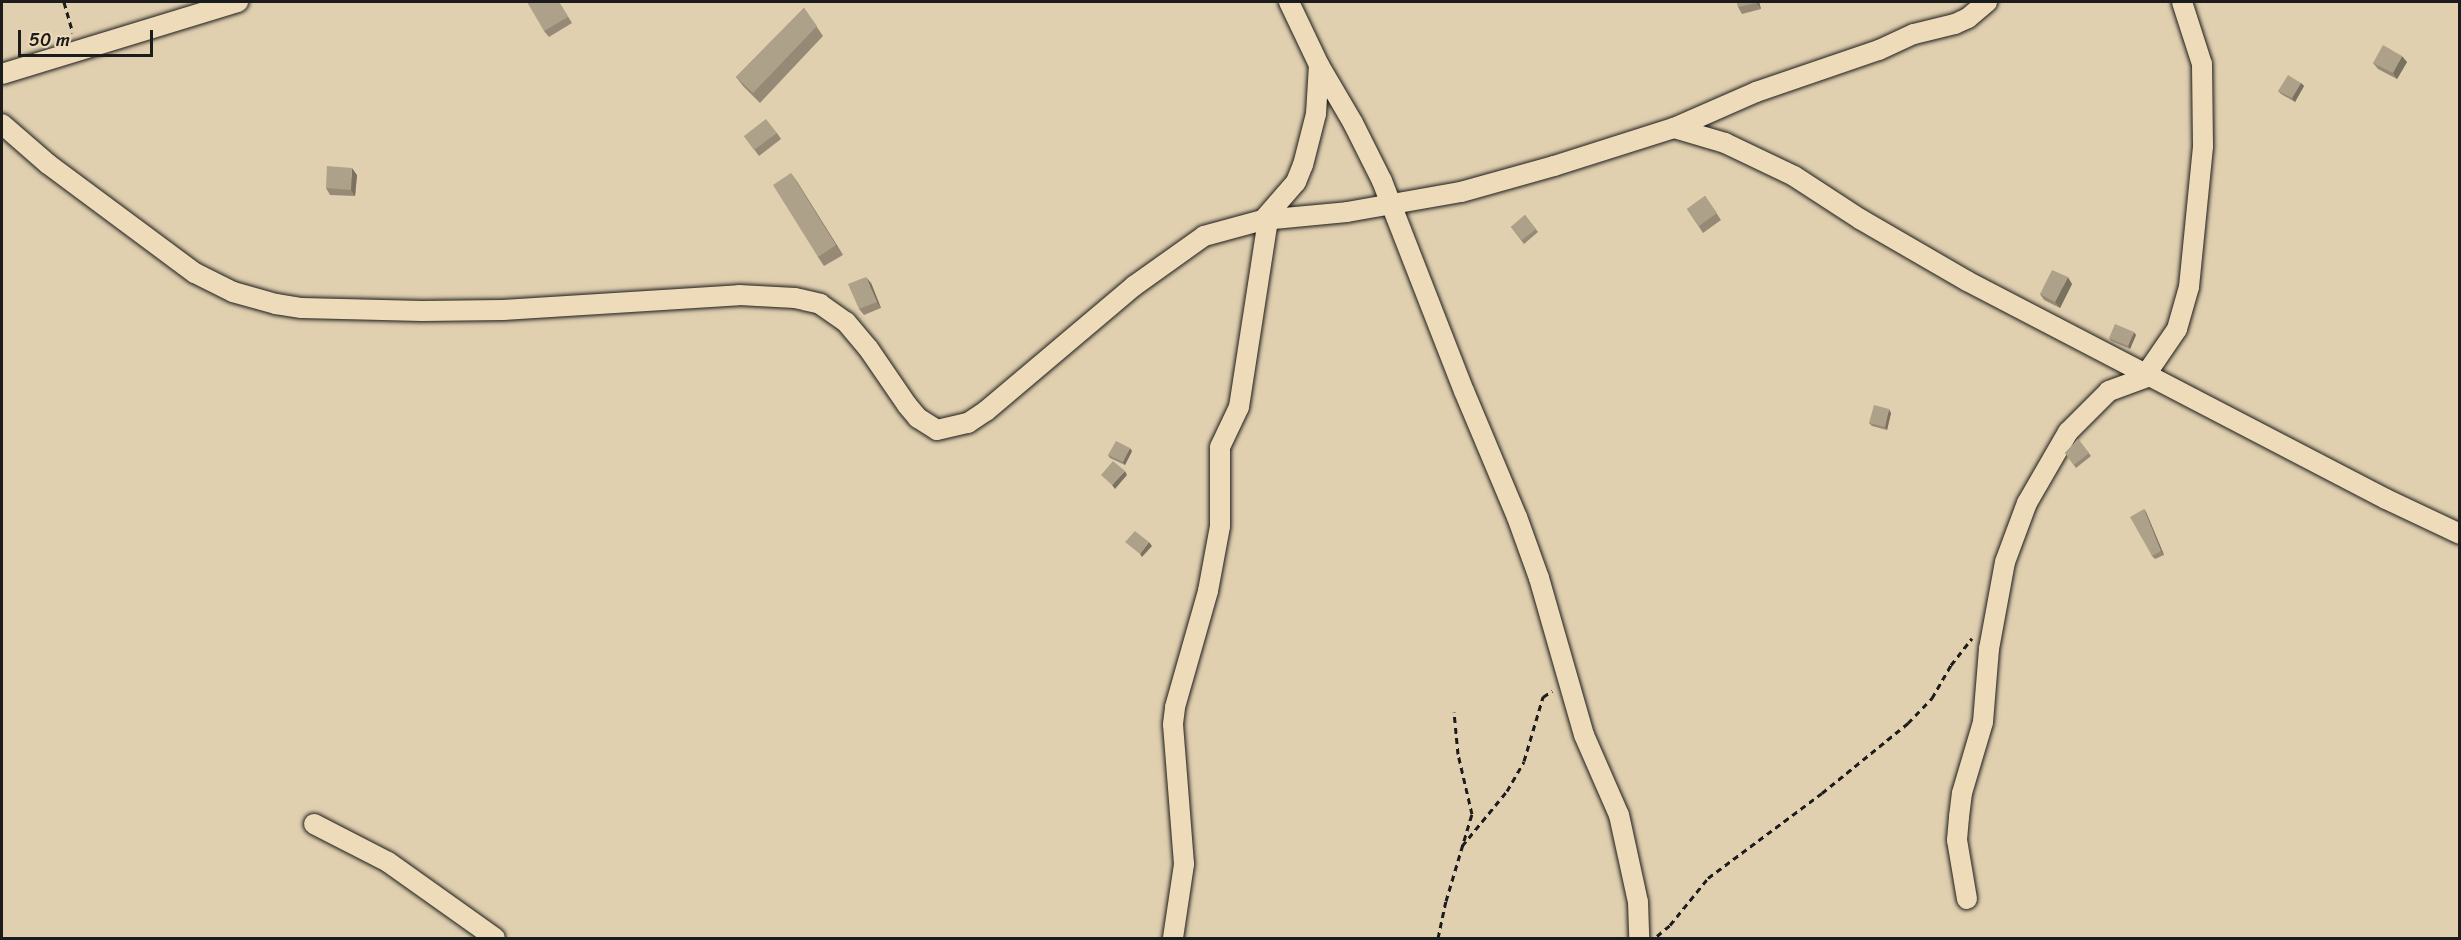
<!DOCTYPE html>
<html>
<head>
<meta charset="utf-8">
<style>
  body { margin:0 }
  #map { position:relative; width:2461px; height:940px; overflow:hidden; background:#e1d0b0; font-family:Sriracha,sans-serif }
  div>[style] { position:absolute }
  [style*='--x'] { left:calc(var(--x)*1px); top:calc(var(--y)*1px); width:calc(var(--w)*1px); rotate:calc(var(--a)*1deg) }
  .path>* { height:3px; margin-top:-1.5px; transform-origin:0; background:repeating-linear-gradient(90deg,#1c1c1c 0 6px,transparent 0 10.5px) }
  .roads { filter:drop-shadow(0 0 2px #1c1c1c) drop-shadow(0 0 2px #1c1c1c) }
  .minor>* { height:20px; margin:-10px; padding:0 10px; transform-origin:10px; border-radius:10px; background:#eedbb9 }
  .wall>* { inset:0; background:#968a76 }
  .shaded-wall>* { inset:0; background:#7a7160 }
  .building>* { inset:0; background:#aea189 }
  span { translate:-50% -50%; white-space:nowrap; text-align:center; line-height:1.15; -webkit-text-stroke:4.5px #eedbb9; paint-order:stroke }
  .frame { position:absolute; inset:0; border:3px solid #1c1c1c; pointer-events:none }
  .scale { position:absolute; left:18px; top:30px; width:135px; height:27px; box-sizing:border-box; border:3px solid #1c1c1c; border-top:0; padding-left:8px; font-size:18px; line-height:21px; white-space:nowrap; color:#1c1c1c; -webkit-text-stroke:4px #eedbb9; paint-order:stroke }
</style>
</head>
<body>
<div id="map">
  <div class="path">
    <div style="--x:64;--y:2;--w:32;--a:74"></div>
    <div style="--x:1462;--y:846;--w:71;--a:-50.7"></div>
    <div style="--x:1507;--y:791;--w:34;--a:-60"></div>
    <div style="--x:1524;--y:761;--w:67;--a:-73.5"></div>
    <div style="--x:1543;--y:697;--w:11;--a:-34"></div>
    <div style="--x:1657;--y:936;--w:17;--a:-40"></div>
    <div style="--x:1670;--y:925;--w:60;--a:-51"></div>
    <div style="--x:1708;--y:878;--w:142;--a:-36.7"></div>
    <div style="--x:1822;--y:793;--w:111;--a:-39.1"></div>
    <div style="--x:1908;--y:723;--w:35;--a:-46"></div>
    <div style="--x:1932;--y:698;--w:38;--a:-60"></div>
    <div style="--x:1951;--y:665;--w:34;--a:-52"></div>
    <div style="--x:1438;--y:938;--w:38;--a:-78"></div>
    <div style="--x:1446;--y:901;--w:91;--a:-73.4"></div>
    <div style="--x:1472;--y:814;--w:62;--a:-103.1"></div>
    <div style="--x:1458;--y:754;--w:42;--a:-95.4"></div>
  </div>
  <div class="roads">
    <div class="minor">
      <div style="--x:1289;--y:2;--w:70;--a:64.5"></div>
      <div style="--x:1319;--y:65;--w:67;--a:59.6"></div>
      <div style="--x:1353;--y:123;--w:65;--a:63.4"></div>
      <div style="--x:1382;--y:181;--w:225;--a:68.7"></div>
      <div style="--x:1464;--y:391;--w:137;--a:67.2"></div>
      <div style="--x:1517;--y:517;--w:65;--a:70.2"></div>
      <div style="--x:1539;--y:578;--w:163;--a:74"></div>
      <div style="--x:1584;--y:735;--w:87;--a:66.4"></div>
      <div style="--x:1619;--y:815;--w:89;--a:77.7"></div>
      <div style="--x:1638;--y:902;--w:36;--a:88"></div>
      <div style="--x:2;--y:74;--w:247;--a:-17"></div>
      <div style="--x:2;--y:124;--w:61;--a:41"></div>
      <div style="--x:48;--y:164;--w:183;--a:36.6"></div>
      <div style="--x:195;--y:273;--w:42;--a:26.6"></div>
      <div style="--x:233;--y:292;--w:45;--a:15.6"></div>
      <div style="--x:276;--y:304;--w:26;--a:9"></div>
      <div style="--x:302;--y:308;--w:120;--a:1.4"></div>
      <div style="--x:422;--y:311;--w:81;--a:-0.7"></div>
      <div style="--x:503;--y:310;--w:236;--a:-3.6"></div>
      <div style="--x:739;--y:295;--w:56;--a:3.1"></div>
      <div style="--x:795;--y:298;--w:26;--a:13"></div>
      <div style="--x:820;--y:304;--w:32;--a:35"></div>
      <div style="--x:846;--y:322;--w:34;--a:50"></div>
      <div style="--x:868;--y:348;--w:69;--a:55.6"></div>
      <div style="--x:907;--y:405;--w:17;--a:50"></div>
      <div style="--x:918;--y:418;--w:22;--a:32"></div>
      <div style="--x:937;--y:430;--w:32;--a:-13"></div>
      <div style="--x:968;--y:423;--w:22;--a:-34"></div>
      <div style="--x:986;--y:411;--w:194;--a:-40.2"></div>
      <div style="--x:1134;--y:286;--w:86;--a:-35.5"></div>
      <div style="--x:1204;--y:236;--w:61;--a:-15.2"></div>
      <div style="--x:1263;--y:220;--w:84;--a:-5.4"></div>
      <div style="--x:1347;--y:212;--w:116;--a:-10"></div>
      <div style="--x:1461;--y:192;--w:97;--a:-15.6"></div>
      <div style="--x:1554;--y:166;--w:126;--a:-17.6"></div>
      <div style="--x:1674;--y:128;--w:90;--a:-23.7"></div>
      <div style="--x:1756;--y:92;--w:130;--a:-18.9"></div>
      <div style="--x:1879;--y:50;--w:38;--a:-25"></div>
      <div style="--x:1914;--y:34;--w:42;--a:-13.7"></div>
      <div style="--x:1955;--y:24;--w:14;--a:-25"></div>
      <div style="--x:1968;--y:18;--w:25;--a:-40"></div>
      <div style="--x:1674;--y:128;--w:53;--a:16.4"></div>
      <div style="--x:1725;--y:143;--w:76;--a:25.6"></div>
      <div style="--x:1794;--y:176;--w:79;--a:33.1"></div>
      <div style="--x:1860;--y:219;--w:124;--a:30.1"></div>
      <div style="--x:1967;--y:281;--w:472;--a:27.5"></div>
      <div style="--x:2386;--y:499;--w:82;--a:25.3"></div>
      <div style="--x:1263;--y:220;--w:50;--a:-49"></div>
      <div style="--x:1296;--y:182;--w:18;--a:-68"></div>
      <div style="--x:1303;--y:165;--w:53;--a:-75.7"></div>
      <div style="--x:1316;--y:114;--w:49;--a:-86.5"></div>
      <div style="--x:2150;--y:376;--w:9;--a:-84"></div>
      <div style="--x:2151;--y:367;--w:46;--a:-55.6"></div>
      <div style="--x:2177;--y:329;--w:44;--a:-74.1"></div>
      <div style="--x:2189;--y:287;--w:142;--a:-84.3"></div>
      <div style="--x:2203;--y:146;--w:82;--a:-90.7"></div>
      <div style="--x:2202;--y:64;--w:65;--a:-107.9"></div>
      <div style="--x:314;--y:824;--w:83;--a:27.2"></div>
      <div style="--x:388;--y:862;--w:131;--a:35.4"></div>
      <div style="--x:1967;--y:899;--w:60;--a:-99.6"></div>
      <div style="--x:1957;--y:840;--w:23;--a:-85"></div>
      <div style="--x:1959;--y:817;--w:24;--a:-83"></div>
      <div style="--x:1962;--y:793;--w:74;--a:-73.5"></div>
      <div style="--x:1983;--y:722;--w:73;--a:-85.3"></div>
      <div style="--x:1989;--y:649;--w:88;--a:-79.6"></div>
      <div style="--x:2005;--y:562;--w:63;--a:-69.6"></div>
      <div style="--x:2027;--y:503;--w:82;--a:-60"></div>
      <div style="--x:2068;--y:432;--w:58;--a:-45"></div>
      <div style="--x:2109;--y:391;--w:44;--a:-20.1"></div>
      <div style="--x:1173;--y:938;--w:75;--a:-81.5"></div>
      <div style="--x:1184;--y:864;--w:140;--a:-94.5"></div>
      <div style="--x:1173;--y:724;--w:17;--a:-83"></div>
      <div style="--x:1175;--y:707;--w:121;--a:-74.1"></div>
      <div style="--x:1208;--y:591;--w:66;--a:-79.5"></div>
      <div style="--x:1220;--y:526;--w:79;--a:-90"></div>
      <div style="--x:1220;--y:447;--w:44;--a:-64.6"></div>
      <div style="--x:1239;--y:407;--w:189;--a:-81.2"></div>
    </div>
  </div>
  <div class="wall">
    <div style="clip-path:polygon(559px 2px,572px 23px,549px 37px,544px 31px)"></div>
    <div style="clip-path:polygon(1737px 2px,1759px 2px,1761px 9px,1742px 14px,1738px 7px)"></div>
    <div style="clip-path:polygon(804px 8px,823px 36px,760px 103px,743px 86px,736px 77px)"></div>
    <div style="clip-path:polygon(2407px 62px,2397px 79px,2378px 69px,2373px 63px)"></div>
    <div style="clip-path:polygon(2301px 83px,2304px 86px,2295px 102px,2281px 94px,2278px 91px)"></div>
    <div style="clip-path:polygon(777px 133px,781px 139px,759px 156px,744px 136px)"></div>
    <div style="clip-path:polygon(791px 173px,843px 255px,824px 266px,818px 257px)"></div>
    <div style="clip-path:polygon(357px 175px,355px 196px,330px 195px,326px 188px)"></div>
    <div style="clip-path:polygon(1705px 196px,1721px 220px,1703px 233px,1687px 209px)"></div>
    <div style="clip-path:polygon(1525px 215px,1538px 232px,1524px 244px,1511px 227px)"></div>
    <div style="clip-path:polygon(871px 283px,881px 308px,864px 315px,859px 309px)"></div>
    <div style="clip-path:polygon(2072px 284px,2060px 308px,2044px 300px,2040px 294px)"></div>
    <div style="clip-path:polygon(2136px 335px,2130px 349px,2111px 341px,2109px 338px)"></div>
    <div style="clip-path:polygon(1891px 413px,1887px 430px,1872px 426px,1869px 423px)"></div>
    <div style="clip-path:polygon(2078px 439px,2091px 456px,2076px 468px,2065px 453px)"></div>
    <div style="clip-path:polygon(1132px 451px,1125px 465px,1110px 458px,1108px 455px)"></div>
    <div style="clip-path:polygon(2144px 509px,2146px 512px,2164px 555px,2155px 559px,2152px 556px)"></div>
  </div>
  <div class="shaded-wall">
    <div style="clip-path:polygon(1756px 2px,1759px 2px,1761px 9px,1757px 3px)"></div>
    <div style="clip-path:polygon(2402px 56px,2407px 62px,2397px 79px,2393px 73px)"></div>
    <div style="clip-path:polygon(2301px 83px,2304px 86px,2295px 102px,2292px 98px)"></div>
    <div style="clip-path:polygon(352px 168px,357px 175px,355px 196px,351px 190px)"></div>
    <div style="clip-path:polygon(791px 173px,798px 183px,843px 255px,836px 245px)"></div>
    <div style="clip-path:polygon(866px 277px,871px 283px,881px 308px,877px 302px)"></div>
    <div style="clip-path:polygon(2068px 277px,2072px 284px,2060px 308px,2055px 302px)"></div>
    <div style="clip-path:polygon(2134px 332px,2136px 335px,2130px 349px,2128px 346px)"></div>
    <div style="clip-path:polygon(1889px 409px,1891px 413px,1887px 430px,1885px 427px)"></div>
    <div style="clip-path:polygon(1130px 448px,1132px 451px,1125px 465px,1123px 462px)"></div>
    <div style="clip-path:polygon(1125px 471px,1127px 475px,1115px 489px,1112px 485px)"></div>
    <div style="clip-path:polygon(2144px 509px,2146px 512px,2164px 555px,2161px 551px)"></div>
    <div style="clip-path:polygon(1149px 542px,1152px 546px,1142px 557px,1140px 554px)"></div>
  </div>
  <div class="building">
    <div style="clip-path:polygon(527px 2px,559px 2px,568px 17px,544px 31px)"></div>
    <div style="clip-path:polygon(1737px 2px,1756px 2px,1757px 3px,1738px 7px)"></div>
    <div style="clip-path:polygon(804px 8px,817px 26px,753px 93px,736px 77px)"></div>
    <div style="clip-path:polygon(2383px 45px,2402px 56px,2393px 73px,2373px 63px)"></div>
    <div style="clip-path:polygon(2288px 75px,2301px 83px,2292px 98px,2278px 91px)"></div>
    <div style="clip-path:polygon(766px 119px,777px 133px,754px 150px,744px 136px)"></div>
    <div style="clip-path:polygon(327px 166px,352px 168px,351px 190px,326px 188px)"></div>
    <div style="clip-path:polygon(791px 173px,836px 245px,818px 257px,773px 185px)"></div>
    <div style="clip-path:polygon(1705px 196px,1717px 213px,1699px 226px,1687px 209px)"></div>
    <div style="clip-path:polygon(1525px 215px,1536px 229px,1522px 240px,1511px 227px)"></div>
    <div style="clip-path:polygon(2052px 270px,2068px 277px,2055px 302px,2040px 294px)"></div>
    <div style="clip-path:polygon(866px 277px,877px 302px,859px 309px,848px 284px)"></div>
    <div style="clip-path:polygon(2115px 324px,2134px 332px,2128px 346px,2109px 338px)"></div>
    <div style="clip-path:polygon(1874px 405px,1889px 409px,1885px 427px,1869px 423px)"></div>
    <div style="clip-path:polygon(2078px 439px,2089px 453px,2074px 465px,2065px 453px)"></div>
    <div style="clip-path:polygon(1116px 441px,1130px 448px,1123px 462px,1108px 455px)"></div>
    <div style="clip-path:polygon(1113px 461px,1125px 471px,1112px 485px,1101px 475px)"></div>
    <div style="clip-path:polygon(2144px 509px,2161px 551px,2152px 556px,2130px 517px)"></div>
    <div style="clip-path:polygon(1135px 531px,1149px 542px,1140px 554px,1125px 542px)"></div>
  </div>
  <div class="frame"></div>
  <div class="scale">50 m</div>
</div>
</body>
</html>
